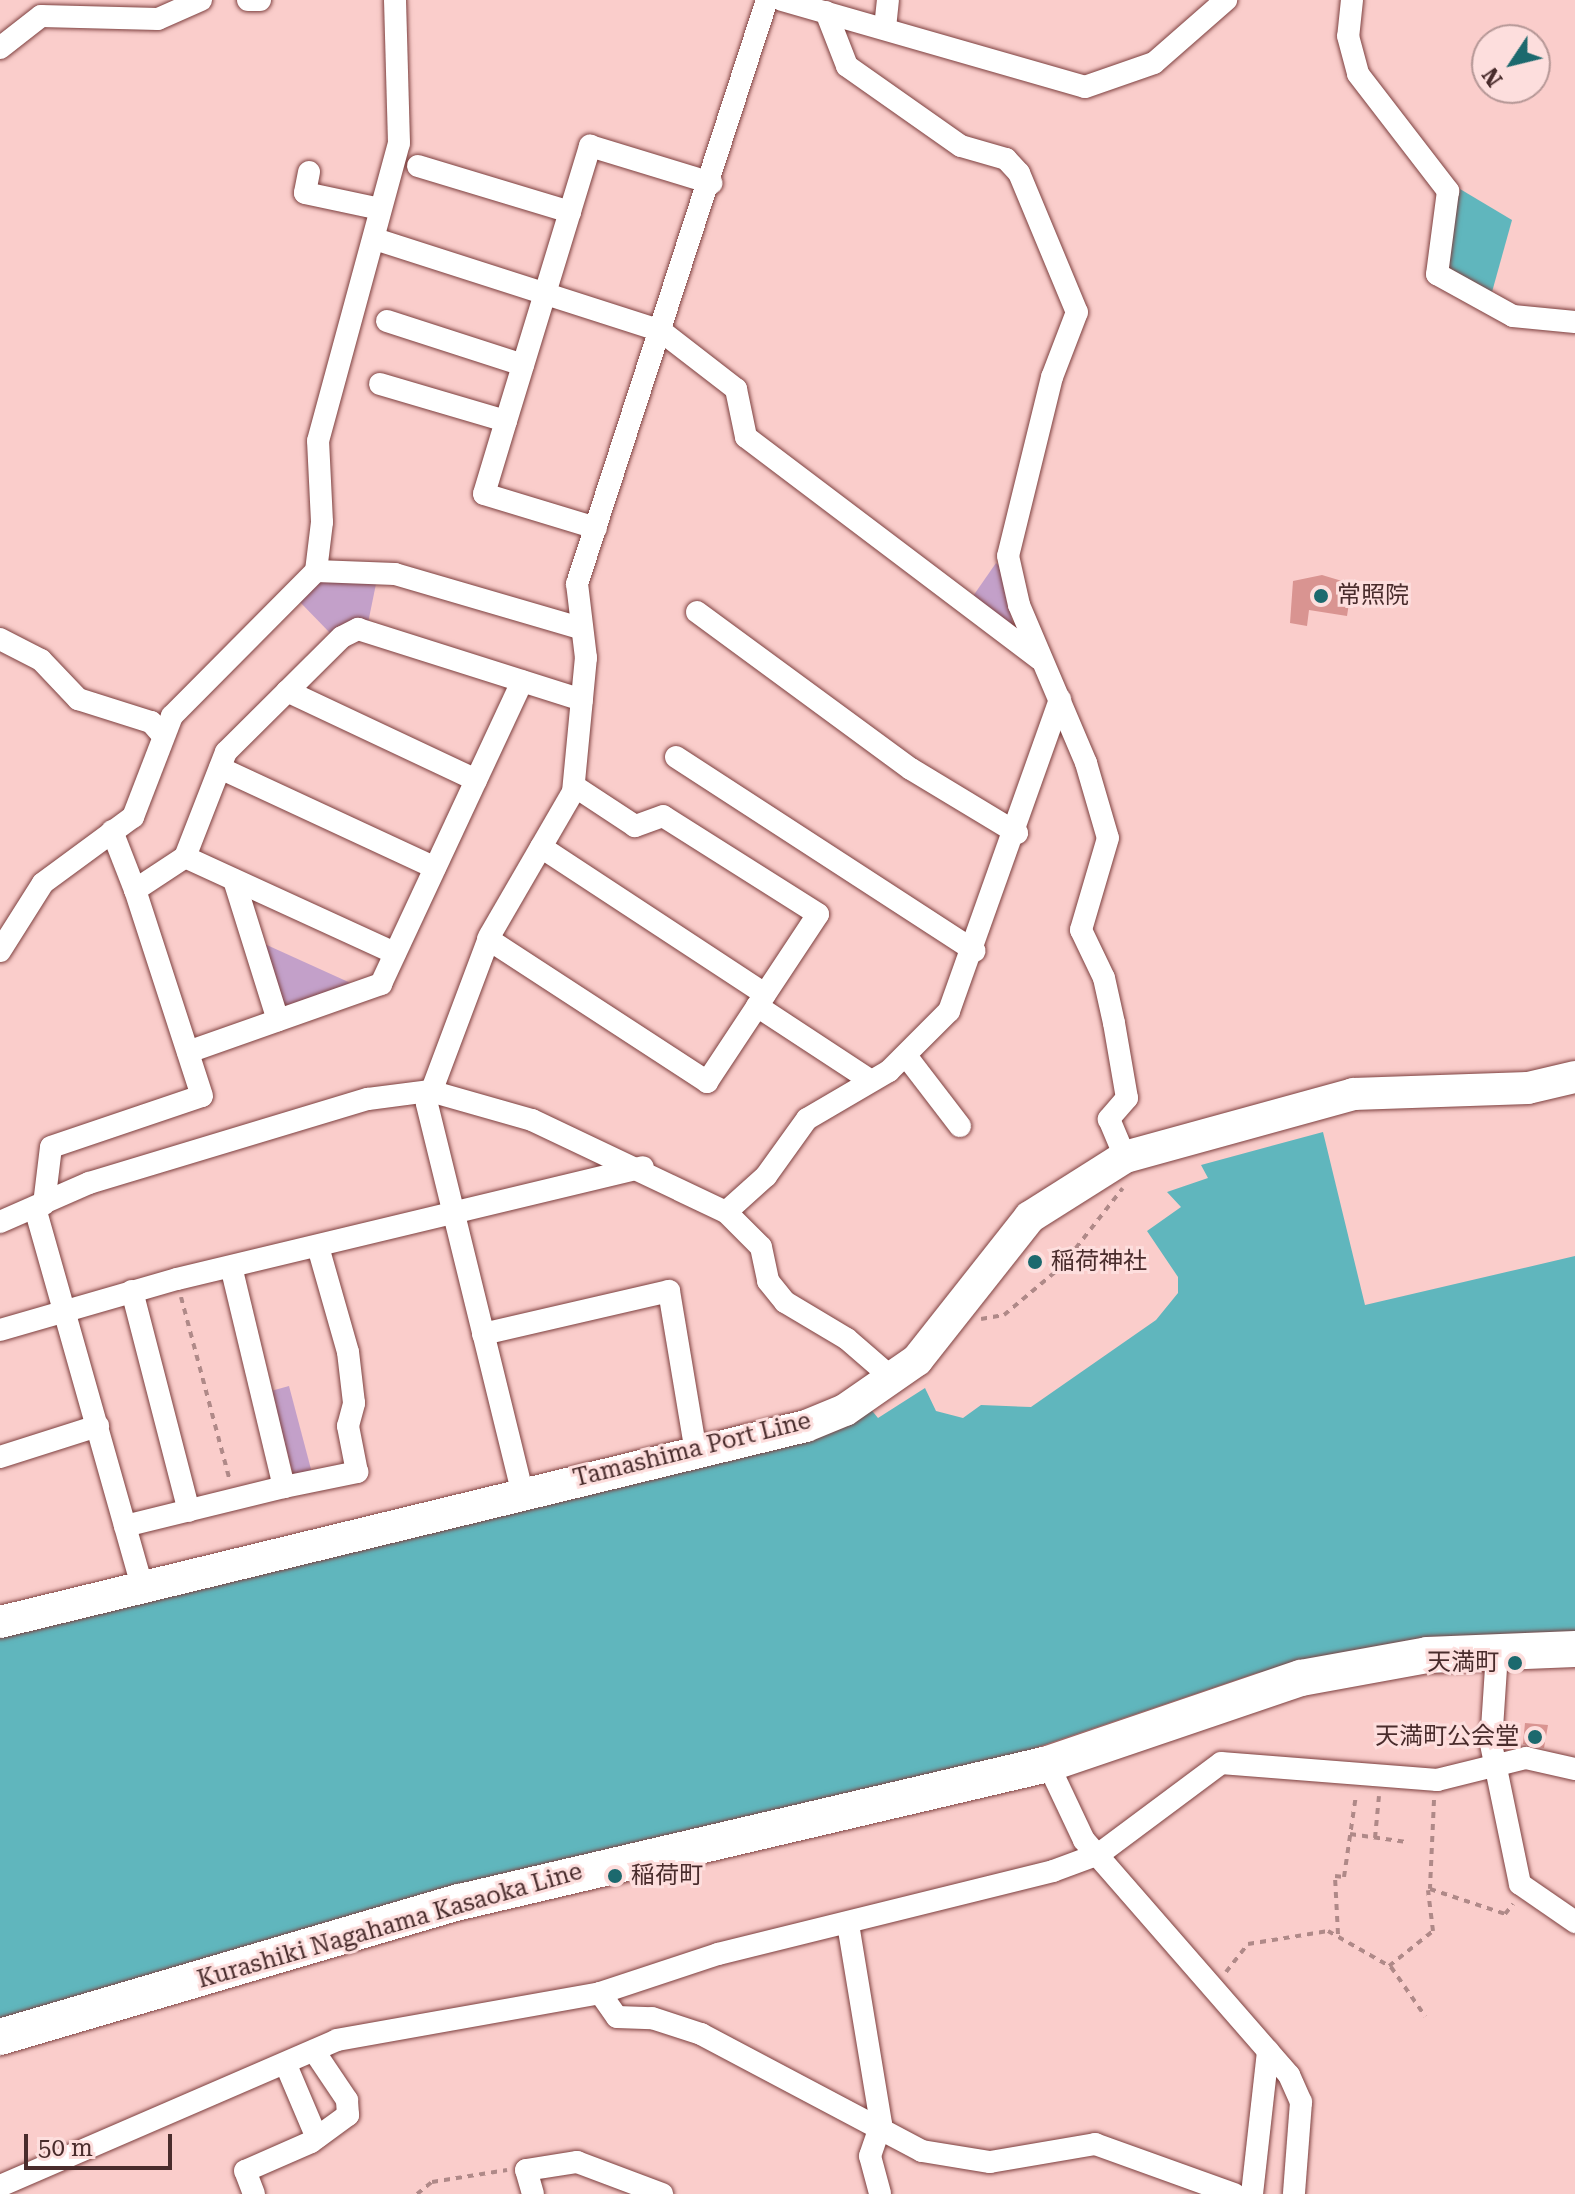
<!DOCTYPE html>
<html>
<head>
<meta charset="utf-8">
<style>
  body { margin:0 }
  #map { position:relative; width:1575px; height:2194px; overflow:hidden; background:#facdcb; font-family:"Roboto Serif","Noto Sans JP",serif }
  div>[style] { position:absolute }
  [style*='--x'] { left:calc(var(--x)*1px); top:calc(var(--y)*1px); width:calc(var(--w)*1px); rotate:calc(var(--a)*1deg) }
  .green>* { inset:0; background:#c3a0c9 }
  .water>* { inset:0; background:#60b6bd }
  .building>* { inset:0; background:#d99491 }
  .path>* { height:4px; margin-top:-2px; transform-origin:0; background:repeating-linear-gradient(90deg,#af8988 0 6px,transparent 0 12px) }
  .roads { filter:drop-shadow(0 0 2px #7d403f) drop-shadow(0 0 2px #7d403f) }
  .street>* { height:22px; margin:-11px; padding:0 11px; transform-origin:11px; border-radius:11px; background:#fff }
  .secondary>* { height:32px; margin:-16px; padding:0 16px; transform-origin:16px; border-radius:16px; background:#fff }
  .primary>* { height:36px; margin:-18px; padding:0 18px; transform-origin:18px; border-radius:18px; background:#fff }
  .dots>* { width:22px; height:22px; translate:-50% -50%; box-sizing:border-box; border:4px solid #fddedd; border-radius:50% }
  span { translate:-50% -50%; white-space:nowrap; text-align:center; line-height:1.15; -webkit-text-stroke:6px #fddedd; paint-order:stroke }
  .poi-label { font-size:24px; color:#492c2c }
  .left { translate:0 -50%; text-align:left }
  .right { translate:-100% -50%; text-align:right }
  .street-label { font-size:24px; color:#492c2c }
  .north { position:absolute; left:1471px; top:24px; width:80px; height:80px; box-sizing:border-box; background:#fddedd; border:2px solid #b59796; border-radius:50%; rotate:235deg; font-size:22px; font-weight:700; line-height:32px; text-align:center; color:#492c2c }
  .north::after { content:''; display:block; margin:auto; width:28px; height:36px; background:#1c696e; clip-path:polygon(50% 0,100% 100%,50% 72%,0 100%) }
  .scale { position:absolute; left:24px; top:2134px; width:148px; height:36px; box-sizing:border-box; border:4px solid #492c2c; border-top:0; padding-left:10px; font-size:24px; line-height:28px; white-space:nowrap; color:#492c2c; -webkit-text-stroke:6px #fddedd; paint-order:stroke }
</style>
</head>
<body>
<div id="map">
  <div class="green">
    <div style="clip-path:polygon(996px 563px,1001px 568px,1015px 635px,971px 599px)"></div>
    <div style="clip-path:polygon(320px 575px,377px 579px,368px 623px,331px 634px,298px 600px)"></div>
    <div style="clip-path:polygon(258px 941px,355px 985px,288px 1009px,280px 1004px)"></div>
    <div style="clip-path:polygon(289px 1386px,312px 1473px,294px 1478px,271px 1391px)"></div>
  </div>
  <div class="water">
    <div style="clip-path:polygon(1460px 189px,1512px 220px,1492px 292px,1443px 265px)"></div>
    <div style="clip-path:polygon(1323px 1132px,1365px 1305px,1575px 1256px,1575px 1632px,1438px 1639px,1257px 1673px,985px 1765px,0 2022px,0 1636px,869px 1407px,878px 1418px,925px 1388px,936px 1411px,963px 1418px,981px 1405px,1031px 1407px,1156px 1320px,1178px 1293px,1178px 1277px,1147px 1231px,1181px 1207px,1167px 1192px,1208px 1178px,1201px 1165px)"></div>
  </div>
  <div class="building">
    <div style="clip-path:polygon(1322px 575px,1352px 584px,1347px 616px,1309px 610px,1307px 626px,1290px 623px,1293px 581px)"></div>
    <div style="clip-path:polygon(1525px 1723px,1548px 1725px,1544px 1748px,1523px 1744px)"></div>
  </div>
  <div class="path">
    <div style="--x:181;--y:1297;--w:190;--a:75.1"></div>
    <div style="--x:981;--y:1319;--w:23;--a:-10"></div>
    <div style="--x:1004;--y:1315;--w:75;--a:-40.1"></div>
    <div style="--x:1061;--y:1267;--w:100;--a:-51.9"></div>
    <div style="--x:1434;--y:1800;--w:89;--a:92.6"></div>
    <div style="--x:1430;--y:1889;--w:79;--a:18.4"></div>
    <div style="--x:1505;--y:1914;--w:13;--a:-51"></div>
    <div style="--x:1350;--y:1834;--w:57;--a:8.1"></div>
    <div style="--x:1375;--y:1838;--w:42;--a:-84.6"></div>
    <div style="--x:1338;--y:1934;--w:58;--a:-93"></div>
    <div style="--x:1335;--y:1876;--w:9;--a:6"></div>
    <div style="--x:1344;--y:1877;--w:83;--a:-81.7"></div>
    <div style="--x:1389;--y:1966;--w:56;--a:-38.5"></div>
    <div style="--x:1433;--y:1931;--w:41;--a:-97"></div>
    <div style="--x:1226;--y:1972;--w:36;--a:-52"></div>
    <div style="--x:1248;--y:1944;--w:81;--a:-9.2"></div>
    <div style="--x:1328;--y:1931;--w:73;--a:29.7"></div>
    <div style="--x:1391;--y:1967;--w:60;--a:55.2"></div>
    <div style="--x:417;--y:2194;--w:19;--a:-39"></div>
    <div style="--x:432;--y:2182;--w:76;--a:-9.1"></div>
  </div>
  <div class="roads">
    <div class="street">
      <div style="--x:248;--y:0;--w:12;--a:0"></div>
      <div style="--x:782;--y:0;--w:315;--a:16"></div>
      <div style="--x:1085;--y:87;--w:73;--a:-19.2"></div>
      <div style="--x:1154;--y:63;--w:96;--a:-41.2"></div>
      <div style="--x:1352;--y:0;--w:36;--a:96"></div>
      <div style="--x:1348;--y:36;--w:39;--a:75"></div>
      <div style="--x:1358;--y:74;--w:148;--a:52.4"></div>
      <div style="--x:1448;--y:191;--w:84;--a:97.5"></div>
      <div style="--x:1437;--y:274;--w:87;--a:28.9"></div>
      <div style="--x:1513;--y:316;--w:62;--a:5.5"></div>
      <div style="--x:826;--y:12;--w:58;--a:68.7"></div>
      <div style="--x:847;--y:66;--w:139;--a:35.1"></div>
      <div style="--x:961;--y:146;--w:47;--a:16.1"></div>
      <div style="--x:1006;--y:159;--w:19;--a:47"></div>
      <div style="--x:1019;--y:173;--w:151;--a:67.4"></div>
      <div style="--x:1077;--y:312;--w:70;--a:111"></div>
      <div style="--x:1052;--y:377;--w:184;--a:103.8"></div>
      <div style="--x:1008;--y:556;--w:50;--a:77.3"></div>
      <div style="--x:1019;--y:605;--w:172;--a:67"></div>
      <div style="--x:1086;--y:763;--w:78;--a:73.7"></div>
      <div style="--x:1108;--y:838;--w:96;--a:106.4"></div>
      <div style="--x:1081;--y:930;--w:53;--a:64.4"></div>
      <div style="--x:1104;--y:978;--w:46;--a:77.5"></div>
      <div style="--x:1114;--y:1023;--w:76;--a:80.2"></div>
      <div style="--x:1127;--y:1098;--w:28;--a:131"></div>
      <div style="--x:1109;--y:1119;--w:41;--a:67.2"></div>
      <div style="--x:885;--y:28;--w:28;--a:-84"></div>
      <div style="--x:0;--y:48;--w:52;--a:-38"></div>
      <div style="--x:41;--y:16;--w:117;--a:1.5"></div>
      <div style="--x:158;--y:19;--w:47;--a:-23.8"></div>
      <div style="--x:418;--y:166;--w:159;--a:16.8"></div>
      <div style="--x:309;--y:172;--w:21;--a:101"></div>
      <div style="--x:305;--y:193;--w:77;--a:12"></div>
      <div style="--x:375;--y:239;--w:300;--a:17.8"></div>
      <div style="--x:661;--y:331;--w:95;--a:37.7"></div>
      <div style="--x:736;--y:389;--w:49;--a:78.2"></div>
      <div style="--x:746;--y:437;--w:368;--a:37.1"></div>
      <div style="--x:387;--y:321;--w:143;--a:17.9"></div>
      <div style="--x:380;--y:384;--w:131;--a:16.4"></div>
      <div style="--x:506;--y:421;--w:76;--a:106.8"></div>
      <div style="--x:484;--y:494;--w:117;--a:16.9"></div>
      <div style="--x:506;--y:421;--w:288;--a:-73"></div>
      <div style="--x:590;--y:146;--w:127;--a:17"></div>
      <div style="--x:316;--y:571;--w:79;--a:2.2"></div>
      <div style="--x:395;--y:574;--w:193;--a:16.3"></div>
      <div style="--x:697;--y:612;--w:265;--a:36.3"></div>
      <div style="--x:911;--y:769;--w:124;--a:31.1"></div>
      <div style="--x:0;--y:639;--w:46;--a:27.1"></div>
      <div style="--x:41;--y:660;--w:54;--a:46.5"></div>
      <div style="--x:78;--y:699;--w:77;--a:17.5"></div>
      <div style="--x:151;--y:722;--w:18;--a:49"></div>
      <div style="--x:287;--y:691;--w:209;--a:25.2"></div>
      <div style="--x:676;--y:757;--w:356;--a:33"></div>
      <div style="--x:220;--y:768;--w:237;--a:24.9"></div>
      <div style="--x:112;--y:831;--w:63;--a:68.7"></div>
      <div style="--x:541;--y:847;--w:268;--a:33.3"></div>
      <div style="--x:185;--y:857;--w:231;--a:24.6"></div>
      <div style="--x:234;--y:880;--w:147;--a:72.6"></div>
      <div style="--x:488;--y:939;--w:262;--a:33.1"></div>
      <div style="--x:707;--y:1082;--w:201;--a:-56.5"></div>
      <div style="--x:818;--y:914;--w:183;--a:-147.7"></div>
      <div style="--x:663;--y:816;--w:30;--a:160"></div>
      <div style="--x:635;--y:826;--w:73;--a:-146.7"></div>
      <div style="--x:0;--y:951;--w:80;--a:-57.7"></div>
      <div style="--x:43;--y:883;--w:112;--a:-36.3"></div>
      <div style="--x:133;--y:817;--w:108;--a:-68.9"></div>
      <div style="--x:172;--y:716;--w:204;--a:-45.2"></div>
      <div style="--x:316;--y:571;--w:49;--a:-83"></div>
      <div style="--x:322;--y:522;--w:81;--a:-92.8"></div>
      <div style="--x:318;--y:441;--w:309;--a:-74.8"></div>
      <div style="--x:399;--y:143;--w:143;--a:-91.6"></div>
      <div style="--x:757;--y:1006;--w:136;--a:33.3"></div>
      <div style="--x:188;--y:1052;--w:205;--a:-19.4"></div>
      <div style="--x:381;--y:984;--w:334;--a:-65"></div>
      <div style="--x:907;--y:1057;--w:87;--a:52.5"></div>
      <div style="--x:44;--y:1204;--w:57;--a:-83"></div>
      <div style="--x:51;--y:1147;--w:159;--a:-18.7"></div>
      <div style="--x:202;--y:1096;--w:217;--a:-108"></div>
      <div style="--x:135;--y:890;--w:60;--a:-33.4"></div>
      <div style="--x:185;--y:857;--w:113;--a:-68.7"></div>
      <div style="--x:226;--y:752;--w:163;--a:-44.8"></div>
      <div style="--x:342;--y:637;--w:18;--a:-27"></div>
      <div style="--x:358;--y:629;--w:235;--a:17.6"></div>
      <div style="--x:35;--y:1208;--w:394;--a:74.2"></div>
      <div style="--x:726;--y:1212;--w:54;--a:-42"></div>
      <div style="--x:766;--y:1176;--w:70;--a:-54.3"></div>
      <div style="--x:807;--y:1119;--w:95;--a:-30.3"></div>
      <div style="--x:889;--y:1071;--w:85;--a:-45"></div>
      <div style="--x:949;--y:1011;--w:331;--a:-70.4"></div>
      <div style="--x:0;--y:1222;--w:97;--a:-23.7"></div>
      <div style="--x:89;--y:1183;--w:291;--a:-16.8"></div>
      <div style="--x:368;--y:1099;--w:63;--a:-7.4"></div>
      <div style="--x:430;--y:1091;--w:106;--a:15.9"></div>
      <div style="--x:532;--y:1120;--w:215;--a:25.4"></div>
      <div style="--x:726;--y:1212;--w:49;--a:45"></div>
      <div style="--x:761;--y:1247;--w:35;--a:78"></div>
      <div style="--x:768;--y:1281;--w:27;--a:51"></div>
      <div style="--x:785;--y:1302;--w:72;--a:30.8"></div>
      <div style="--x:847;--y:1339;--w:60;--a:40.9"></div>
      <div style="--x:132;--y:1291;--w:227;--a:75.5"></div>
      <div style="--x:0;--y:1330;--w:184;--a:-16.1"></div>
      <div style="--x:177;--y:1279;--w:479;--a:-13.5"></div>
      <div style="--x:483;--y:1334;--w:191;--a:-13"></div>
      <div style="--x:669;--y:1291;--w:164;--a:80.5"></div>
      <div style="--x:0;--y:1457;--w:103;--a:-17.6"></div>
      <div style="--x:284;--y:1487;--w:75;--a:-11.6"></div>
      <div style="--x:357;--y:1472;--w:47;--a:-101.1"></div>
      <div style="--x:348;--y:1426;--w:24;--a:-75"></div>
      <div style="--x:354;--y:1403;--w:51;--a:-96.7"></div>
      <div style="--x:348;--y:1352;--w:109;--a:-105.9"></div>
      <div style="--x:522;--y:1491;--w:399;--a:-103.8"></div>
      <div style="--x:427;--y:1103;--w:179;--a:-69.4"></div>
      <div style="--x:490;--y:935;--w:165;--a:-59.9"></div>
      <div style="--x:573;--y:792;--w:135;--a:-84.5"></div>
      <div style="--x:586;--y:658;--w:75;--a:-96.9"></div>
      <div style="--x:577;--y:584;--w:614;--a:-71.98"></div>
      <div style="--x:125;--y:1526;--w:164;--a:-13.8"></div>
      <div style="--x:284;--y:1487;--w:226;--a:-103.5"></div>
      <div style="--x:1497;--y:1653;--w:91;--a:93.8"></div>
      <div style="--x:1491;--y:1744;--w:143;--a:78.3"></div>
      <div style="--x:1520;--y:1884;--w:67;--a:34.6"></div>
      <div style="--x:1048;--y:1764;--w:84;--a:64.7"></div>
      <div style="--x:1084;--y:1840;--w:312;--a:48.9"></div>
      <div style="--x:1289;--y:2075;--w:30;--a:66"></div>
      <div style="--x:1301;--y:2102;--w:92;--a:94.4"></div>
      <div style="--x:848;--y:1924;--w:203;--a:80.6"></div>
      <div style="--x:881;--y:2124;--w:34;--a:109"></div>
      <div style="--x:870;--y:2156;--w:39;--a:75"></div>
      <div style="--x:600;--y:1993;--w:29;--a:55"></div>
      <div style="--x:617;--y:2017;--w:35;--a:2"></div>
      <div style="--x:652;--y:2018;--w:52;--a:18.1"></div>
      <div style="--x:701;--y:2034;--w:250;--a:27.9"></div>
      <div style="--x:922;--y:2151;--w:69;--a:9.2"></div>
      <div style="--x:990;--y:2162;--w:107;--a:-9.7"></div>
      <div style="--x:1095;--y:2144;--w:148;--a:19.8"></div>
      <div style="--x:286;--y:2065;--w:79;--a:67"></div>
      <div style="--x:0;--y:2186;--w:367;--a:-23.4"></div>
      <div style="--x:337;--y:2040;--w:267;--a:-10.1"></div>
      <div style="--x:600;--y:1993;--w:124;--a:-18.3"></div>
      <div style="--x:718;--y:1954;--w:345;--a:-13.9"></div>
      <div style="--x:1053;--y:1871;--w:49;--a:-20.3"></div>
      <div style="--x:1099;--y:1854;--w:152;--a:-36.7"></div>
      <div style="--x:1221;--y:1763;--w:217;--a:4.5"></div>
      <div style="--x:1437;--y:1780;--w:92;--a:-13.9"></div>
      <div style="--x:1526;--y:1758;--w:50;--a:12.7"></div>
      <div style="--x:254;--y:2194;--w:25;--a:-111"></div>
      <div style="--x:245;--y:2171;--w:72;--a:-23.7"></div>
      <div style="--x:311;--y:2142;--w:46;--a:-36.1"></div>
      <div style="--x:348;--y:2115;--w:15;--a:-94"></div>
      <div style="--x:347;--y:2100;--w:59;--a:-124"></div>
      <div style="--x:533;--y:2194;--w:25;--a:-106"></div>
      <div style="--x:526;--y:2170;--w:52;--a:-8.9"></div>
      <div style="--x:577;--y:2162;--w:91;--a:20.6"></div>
      <div style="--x:1252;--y:2194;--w:144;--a:-83.6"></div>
    </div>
    <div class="secondary">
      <div style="--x:0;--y:1622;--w:829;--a:-13.67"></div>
      <div style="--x:806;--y:1426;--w:42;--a:-22.3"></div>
      <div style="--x:845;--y:1410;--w:88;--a:-34.8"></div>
      <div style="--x:917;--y:1360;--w:182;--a:-51.7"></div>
      <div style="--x:1030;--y:1217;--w:112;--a:-32.3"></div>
      <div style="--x:1125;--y:1157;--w:237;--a:-15.4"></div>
      <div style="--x:1353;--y:1094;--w:175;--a:-2"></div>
      <div style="--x:1528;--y:1088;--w:48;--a:-13.2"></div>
    </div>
    <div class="primary">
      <div style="--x:0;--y:2037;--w:479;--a:-16.4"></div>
      <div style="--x:460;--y:1902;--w:604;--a:-13.21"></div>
      <div style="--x:1048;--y:1764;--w:267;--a:-18.8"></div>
      <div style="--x:1301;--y:1678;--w:128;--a:-10.3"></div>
      <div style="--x:1427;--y:1655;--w:148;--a:-2.3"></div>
    </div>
  </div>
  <div class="dots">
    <div style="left:1321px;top:596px;background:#1c696e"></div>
    <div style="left:1035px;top:1262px;background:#1c696e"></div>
    <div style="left:1515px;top:1663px;background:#1c696e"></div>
    <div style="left:1535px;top:1737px;background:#1c696e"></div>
    <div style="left:615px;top:1876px;background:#1c696e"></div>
  </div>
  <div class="poi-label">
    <span class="left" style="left:1337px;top:596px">常照院</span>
    <span class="left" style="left:1051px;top:1262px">稲荷神社</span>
    <span class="right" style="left:1499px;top:1663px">天満町</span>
    <span class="right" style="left:1519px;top:1737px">天満町公会堂</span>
    <span class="left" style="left:631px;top:1876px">稲荷町</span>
  </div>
  <div class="street-label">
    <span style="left:692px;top:1450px;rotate:-14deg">Tamashima Port Line</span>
    <span style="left:390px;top:1926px;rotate:-16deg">Kurashiki Nagahama Kasaoka Line</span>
  </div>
  <div class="north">N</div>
  <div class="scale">50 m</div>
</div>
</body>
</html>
